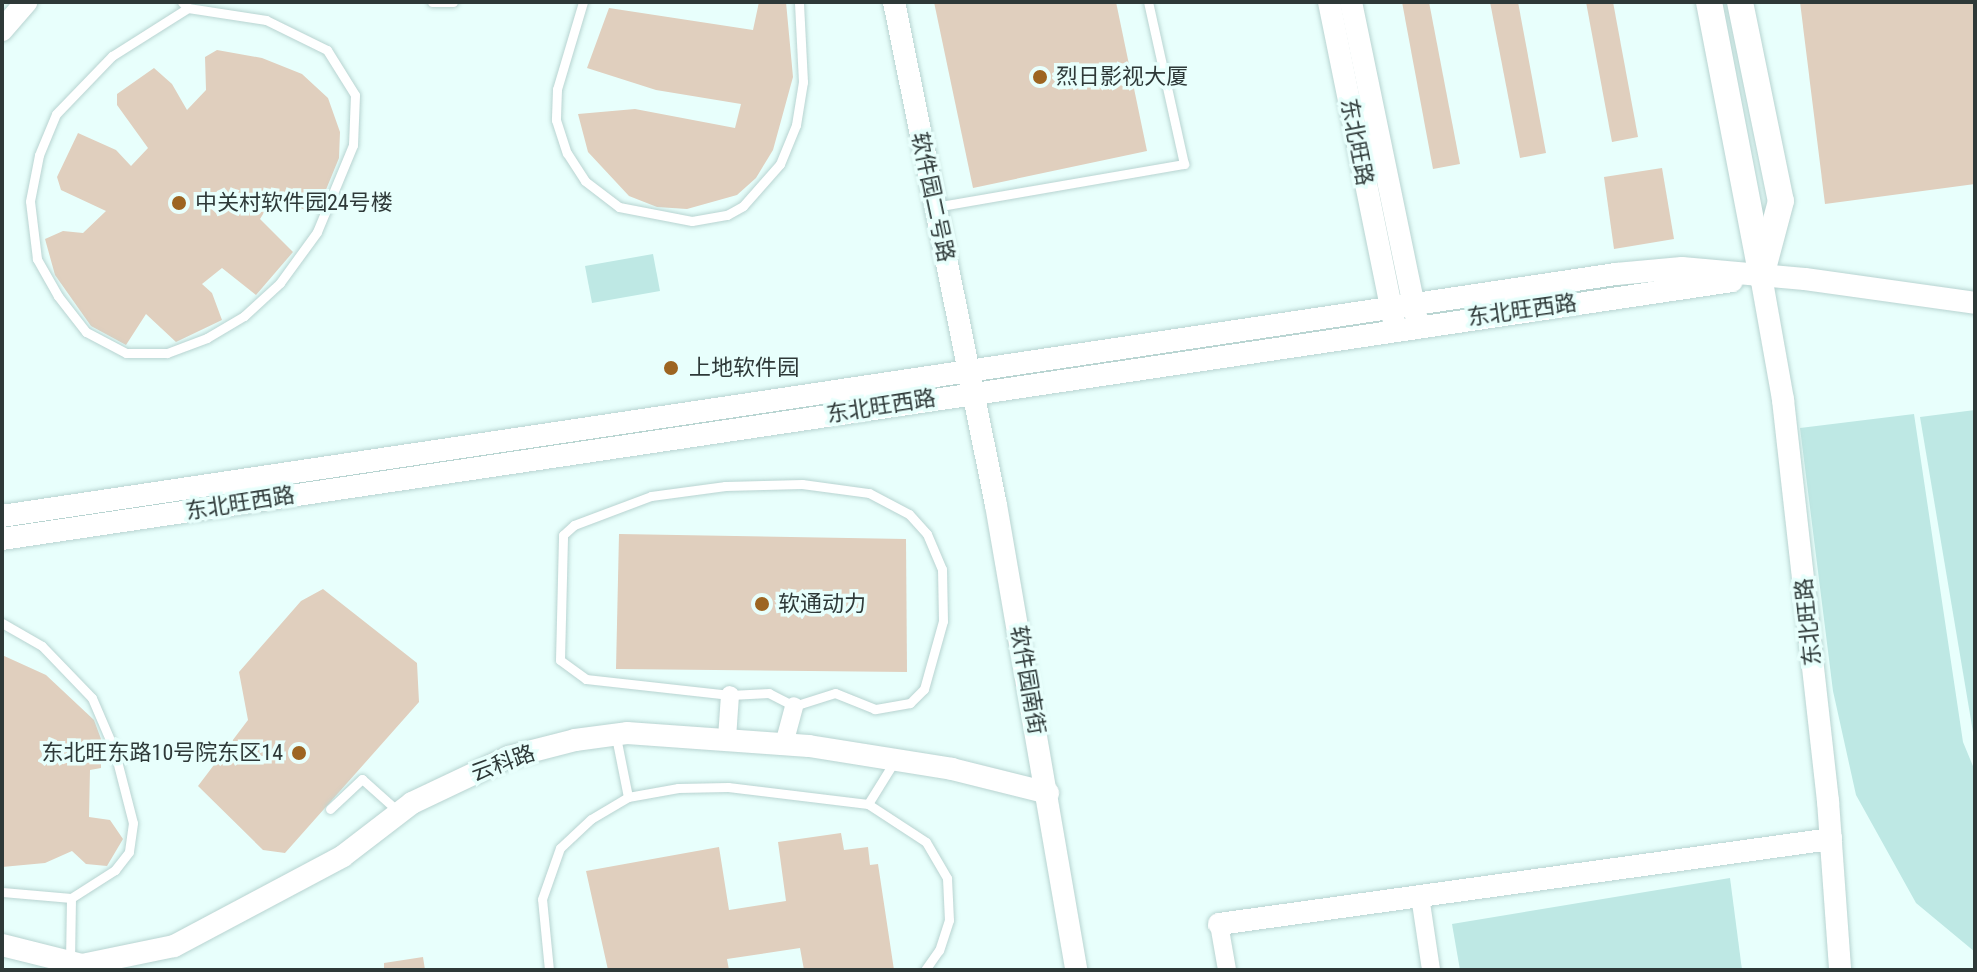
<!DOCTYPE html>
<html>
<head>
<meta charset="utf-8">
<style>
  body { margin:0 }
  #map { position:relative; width:1977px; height:972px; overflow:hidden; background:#e8fffc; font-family:"Roboto Condensed","Noto Sans SC",sans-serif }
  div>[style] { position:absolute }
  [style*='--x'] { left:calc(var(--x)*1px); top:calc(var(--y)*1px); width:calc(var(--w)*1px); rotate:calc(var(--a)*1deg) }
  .green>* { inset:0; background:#bee8e4 }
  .building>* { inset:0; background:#e0cfbe }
  .roads { filter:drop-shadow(0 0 2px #b8d4d1) drop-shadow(0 0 2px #b8d4d1) }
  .service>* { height:9px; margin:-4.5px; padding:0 4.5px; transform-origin:4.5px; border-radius:4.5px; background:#fff }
  .minor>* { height:18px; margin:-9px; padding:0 9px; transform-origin:9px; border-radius:9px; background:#fff }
  .tertiary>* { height:22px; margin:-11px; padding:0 11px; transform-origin:11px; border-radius:11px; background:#fff }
  .secondary>* { height:26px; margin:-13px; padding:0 13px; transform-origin:13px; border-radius:13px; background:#fff }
  .dots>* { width:22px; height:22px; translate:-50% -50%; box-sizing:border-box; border:4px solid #e8fffc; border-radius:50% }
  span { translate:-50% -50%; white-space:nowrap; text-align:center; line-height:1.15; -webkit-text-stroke:7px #e8fffc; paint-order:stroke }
  .poi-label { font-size:22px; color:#2e3938 }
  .left { translate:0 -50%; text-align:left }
  .right { translate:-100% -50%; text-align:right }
  .street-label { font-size:22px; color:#2e3938 }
  .frame { position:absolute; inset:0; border:4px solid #2e3938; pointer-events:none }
</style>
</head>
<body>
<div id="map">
  <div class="green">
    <div style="clip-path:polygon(653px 254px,660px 291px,592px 303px,585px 266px)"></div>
    <div style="clip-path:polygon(1975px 410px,1975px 744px,1920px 417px)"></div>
    <div style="clip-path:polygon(1914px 414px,1963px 742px,1975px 771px,1975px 952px,1916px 903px,1856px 795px,1833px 691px,1800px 428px)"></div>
    <div style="clip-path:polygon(1730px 878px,1742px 970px,1460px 970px,1452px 924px)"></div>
  </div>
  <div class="building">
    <div style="clip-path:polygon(759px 2px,786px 2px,793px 77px,773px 150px,756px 178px,737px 195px,687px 209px,657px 207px,629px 196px,588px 152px,578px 114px,635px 109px,735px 128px,741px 104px,656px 90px,587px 68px,609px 8px,753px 30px)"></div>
    <div style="clip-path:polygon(934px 2px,1116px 2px,1147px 151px,973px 188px)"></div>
    <div style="clip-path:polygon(1402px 2px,1429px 2px,1460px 164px,1433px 169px)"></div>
    <div style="clip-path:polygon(1490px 2px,1518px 2px,1546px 153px,1520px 158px)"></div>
    <div style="clip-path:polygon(1586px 2px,1613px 2px,1638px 137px,1612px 142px)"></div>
    <div style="clip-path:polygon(1800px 2px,1975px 2px,1975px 184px,1825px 204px)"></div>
    <div style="clip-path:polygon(217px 50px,262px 58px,302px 74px,328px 98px,340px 132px,339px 158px,316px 214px,273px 198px,260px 219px,293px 252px,256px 295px,222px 268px,202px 284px,212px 293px,222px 320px,176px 342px,146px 314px,126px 345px,91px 326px,55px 275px,45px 239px,63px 231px,83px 233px,106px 211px,61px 190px,57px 177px,78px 133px,116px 150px,131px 166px,148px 148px,117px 105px,117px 94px,154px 68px,172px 84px,187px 110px,206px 90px,205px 57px)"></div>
    <div style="clip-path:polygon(1662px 168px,1674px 239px,1614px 249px,1604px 177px)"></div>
    <div style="clip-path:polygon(619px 534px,906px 539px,907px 672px,616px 669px)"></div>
    <div style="clip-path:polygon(323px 589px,417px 663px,419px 702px,285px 853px,263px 850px,198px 786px,248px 720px,239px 672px,301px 601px)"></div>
    <div style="clip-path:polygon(2px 655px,46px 675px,94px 720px,101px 739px,101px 768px,90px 770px,89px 817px,110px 820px,123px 839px,107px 866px,86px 864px,72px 851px,45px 863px,2px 867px)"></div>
    <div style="clip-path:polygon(841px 833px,844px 850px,868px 847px,870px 865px,878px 864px,894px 970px,804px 970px,800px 948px,727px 959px,729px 970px,608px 970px,586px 871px,719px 847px,729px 910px,786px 901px,778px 842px)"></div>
    <div style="clip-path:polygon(423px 957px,425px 970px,384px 970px,384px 963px)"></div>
  </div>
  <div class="roads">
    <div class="service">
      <div style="--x:182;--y:2;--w:8;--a:45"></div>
      <div style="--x:188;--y:8;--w:79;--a:8.7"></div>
      <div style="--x:266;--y:20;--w:68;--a:26.2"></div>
      <div style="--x:327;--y:50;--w:53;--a:58.1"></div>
      <div style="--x:355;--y:95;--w:50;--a:92.3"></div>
      <div style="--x:353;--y:145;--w:94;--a:112.5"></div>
      <div style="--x:317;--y:232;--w:63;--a:126"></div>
      <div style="--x:280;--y:283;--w:49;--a:137.5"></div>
      <div style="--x:244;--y:316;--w:43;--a:149.3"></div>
      <div style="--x:207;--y:338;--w:43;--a:159.4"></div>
      <div style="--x:167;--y:353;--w:41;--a:180"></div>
      <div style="--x:126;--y:353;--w:45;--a:-152.3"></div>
      <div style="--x:86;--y:332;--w:46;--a:-127.9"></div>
      <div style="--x:58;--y:296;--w:43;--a:-119.6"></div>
      <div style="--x:37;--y:259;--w:58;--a:-96.9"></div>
      <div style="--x:30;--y:201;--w:47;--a:-78.9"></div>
      <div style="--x:39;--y:155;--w:44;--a:-67.5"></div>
      <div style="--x:56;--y:114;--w:81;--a:-46"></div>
      <div style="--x:112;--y:56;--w:90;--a:-32.3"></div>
      <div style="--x:432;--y:2;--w:21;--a:0"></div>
      <div style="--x:583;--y:2;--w:91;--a:106.6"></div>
      <div style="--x:557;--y:89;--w:31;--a:92"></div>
      <div style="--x:556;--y:120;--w:35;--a:72"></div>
      <div style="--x:567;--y:153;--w:33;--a:57"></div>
      <div style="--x:585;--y:181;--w:43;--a:37.4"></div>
      <div style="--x:619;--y:207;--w:74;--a:10.9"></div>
      <div style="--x:692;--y:221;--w:36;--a:-10"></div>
      <div style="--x:727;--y:215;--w:18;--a:-29"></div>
      <div style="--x:743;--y:206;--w:56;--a:-48.6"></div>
      <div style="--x:780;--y:164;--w:42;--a:-67.7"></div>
      <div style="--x:796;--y:125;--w:44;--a:-80.8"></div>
      <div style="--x:803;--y:82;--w:80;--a:-92.9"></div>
      <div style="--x:935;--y:207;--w:253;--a:-9.8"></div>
      <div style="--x:1184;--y:164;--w:166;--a:-102.5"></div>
      <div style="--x:802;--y:484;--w:68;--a:7.7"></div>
      <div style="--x:869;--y:493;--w:45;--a:27.7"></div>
      <div style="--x:909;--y:514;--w:27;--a:48"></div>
      <div style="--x:927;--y:534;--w:38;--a:67"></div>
      <div style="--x:942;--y:569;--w:52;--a:88.9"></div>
      <div style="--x:943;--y:621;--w:71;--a:105.6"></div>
      <div style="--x:924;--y:689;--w:20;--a:135"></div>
      <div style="--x:910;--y:703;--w:36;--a:170"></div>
      <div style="--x:875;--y:709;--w:43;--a:-158.2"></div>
      <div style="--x:835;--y:693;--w:43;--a:162.4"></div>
      <div style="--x:794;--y:706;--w:28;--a:-153"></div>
      <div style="--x:769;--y:693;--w:39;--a:177"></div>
      <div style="--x:730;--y:695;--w:145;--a:-173.7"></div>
      <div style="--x:586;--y:679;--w:32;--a:-144"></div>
      <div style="--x:560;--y:660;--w:125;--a:-88.6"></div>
      <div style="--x:563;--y:535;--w:15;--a:-42"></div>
      <div style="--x:574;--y:525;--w:82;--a:-20.6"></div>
      <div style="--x:651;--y:496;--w:75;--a:-7.7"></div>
      <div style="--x:725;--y:486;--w:77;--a:-1.5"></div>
      <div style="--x:2;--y:623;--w:46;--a:29.9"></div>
      <div style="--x:42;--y:646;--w:72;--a:46.1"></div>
      <div style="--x:92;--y:698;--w:56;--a:66.7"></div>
      <div style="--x:114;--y:749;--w:76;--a:75.6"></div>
      <div style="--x:133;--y:823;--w:29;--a:98"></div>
      <div style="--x:129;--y:852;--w:23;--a:128"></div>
      <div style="--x:115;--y:870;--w:52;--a:147.5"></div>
      <div style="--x:71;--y:898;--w:69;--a:-175"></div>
      <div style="--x:894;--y:762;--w:49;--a:121.8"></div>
      <div style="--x:868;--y:804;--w:69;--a:33.2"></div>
      <div style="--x:926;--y:842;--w:42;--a:59.7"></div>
      <div style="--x:947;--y:878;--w:42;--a:87.3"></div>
      <div style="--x:949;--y:920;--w:32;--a:108"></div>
      <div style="--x:939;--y:950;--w:24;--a:125"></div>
      <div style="--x:628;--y:797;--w:51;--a:-10.2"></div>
      <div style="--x:678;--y:788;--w:50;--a:-1.1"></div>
      <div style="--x:728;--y:787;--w:141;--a:6.9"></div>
      <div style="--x:330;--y:809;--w:44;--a:-43.2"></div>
      <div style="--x:362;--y:779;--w:51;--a:41.8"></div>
      <div style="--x:70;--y:962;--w:64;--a:-89.1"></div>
      <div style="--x:549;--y:970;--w:71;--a:-95.6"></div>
      <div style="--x:542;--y:899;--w:54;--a:-70.6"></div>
      <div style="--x:560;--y:848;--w:42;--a:-43.1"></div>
      <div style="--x:591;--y:819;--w:43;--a:-30.7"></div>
      <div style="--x:628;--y:797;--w:61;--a:-101.3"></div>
    </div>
    <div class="minor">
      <div style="--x:727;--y:738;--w:43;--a:-86"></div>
      <div style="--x:784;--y:744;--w:39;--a:-75"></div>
      <div style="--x:1420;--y:896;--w:75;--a:81.5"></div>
      <div style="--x:1219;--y:924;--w:47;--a:80.1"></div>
    </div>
    <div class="tertiary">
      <div style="--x:894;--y:2;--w:513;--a:78.54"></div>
      <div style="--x:996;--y:505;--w:472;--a:80.2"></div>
      <div style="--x:1329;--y:2;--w:327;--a:78.5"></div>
      <div style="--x:1351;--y:2;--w:325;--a:78.3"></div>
      <div style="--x:2;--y:30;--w:37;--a:-49"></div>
      <div style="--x:1761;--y:276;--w:126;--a:79.9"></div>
      <div style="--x:1783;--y:400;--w:404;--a:83.6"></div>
      <div style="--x:1828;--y:801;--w:169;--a:85.9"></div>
      <div style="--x:2;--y:516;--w:1632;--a:-8.53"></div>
      <div style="--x:1616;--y:274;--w:66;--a:-5.2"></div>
      <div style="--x:1682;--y:268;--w:123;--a:5.1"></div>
      <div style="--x:1805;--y:279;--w:172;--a:8"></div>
      <div style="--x:2;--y:539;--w:1749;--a:-8.48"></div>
      <div style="--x:1219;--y:924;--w:618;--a:-7.91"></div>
      <div style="--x:2;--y:945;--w:82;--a:14"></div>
      <div style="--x:82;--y:965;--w:94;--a:-11.7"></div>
      <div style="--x:174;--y:946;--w:191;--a:-28"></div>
      <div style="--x:343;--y:856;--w:87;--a:-37.5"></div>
      <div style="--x:412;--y:803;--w:107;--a:-25.4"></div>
      <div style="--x:509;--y:757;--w:68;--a:-14.4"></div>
      <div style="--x:575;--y:740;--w:52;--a:-7.7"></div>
      <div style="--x:627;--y:733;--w:182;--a:4.1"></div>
      <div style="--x:809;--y:746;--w:145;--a:9.1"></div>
      <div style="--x:952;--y:769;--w:99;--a:14"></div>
    </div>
    <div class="secondary">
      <div style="--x:1709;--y:2;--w:264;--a:79.1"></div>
      <div style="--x:1740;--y:2;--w:203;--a:78.4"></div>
      <div style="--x:1781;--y:201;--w:78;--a:104.9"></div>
    </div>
  </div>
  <div class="dots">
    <div style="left:1040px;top:77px;background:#9d6521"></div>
    <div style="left:179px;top:203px;background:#9d6521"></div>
    <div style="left:671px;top:368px;background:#9d6521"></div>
    <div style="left:762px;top:604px;background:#9d6521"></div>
    <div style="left:299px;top:753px;background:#9d6521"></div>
  </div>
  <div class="poi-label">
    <span class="left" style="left:1056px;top:77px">烈日影视大厦</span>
    <span class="left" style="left:195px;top:203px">中关村软件园24号楼</span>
    <span class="left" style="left:689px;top:368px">上地软件园</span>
    <span class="left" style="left:778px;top:604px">软通动力</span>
    <span class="right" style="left:283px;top:753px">东北旺东路10号院东区14</span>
  </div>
  <div class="street-label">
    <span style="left:1357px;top:142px;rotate:79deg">东北旺路</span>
    <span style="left:933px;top:197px;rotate:78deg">软件园二号路</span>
    <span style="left:1522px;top:310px;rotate:-8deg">东北旺西路</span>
    <span style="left:881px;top:406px;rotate:-9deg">东北旺西路</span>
    <span style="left:240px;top:503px;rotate:-9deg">东北旺西路</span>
    <span style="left:1808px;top:622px;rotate:-96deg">东北旺路</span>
    <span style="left:1028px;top:680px;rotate:80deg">软件园南街</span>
    <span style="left:503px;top:763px;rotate:-20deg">云科路</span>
  </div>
  <div class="frame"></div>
</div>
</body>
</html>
